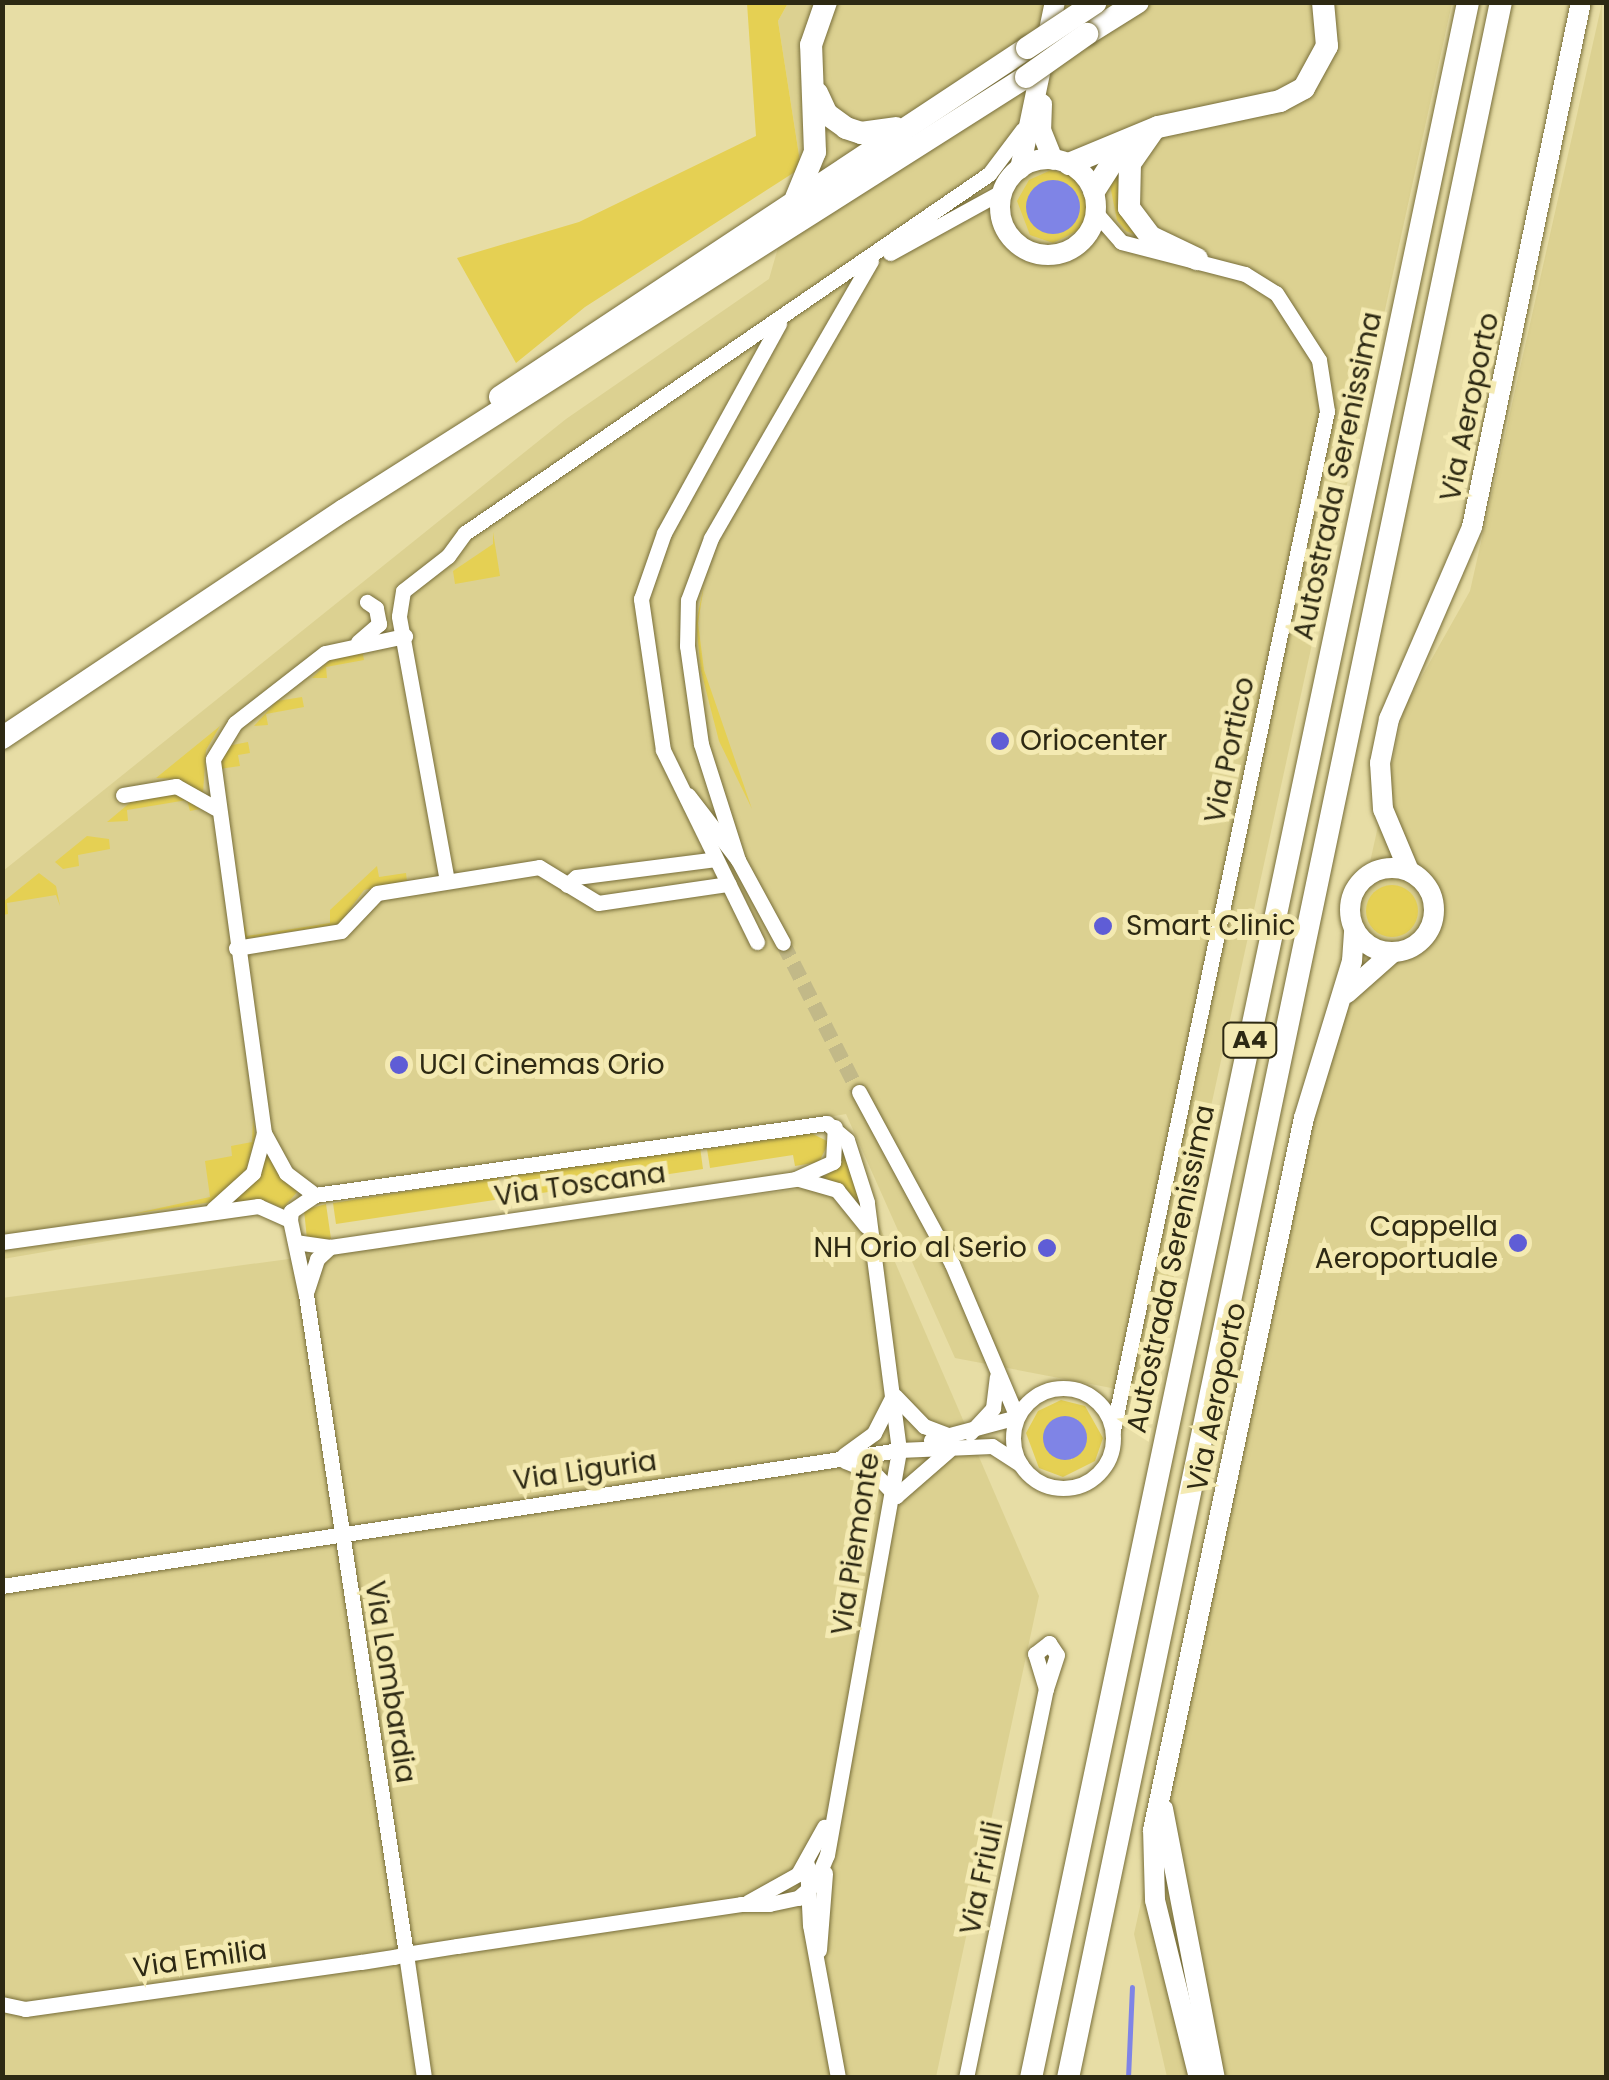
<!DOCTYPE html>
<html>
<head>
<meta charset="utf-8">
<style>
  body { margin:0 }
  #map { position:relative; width:1609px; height:2080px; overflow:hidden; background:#e7dda5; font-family:Poppins,sans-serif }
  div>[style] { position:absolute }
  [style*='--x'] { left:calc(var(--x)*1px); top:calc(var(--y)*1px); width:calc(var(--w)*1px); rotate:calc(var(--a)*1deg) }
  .built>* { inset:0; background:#dcd191 }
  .green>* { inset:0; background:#e5d053 }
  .round { border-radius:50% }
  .water>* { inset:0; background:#7f84e6 }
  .stream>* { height:5px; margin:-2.5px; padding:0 2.5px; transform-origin:2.5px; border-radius:2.5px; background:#7f84e6 }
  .minor-tunnel>* { height:15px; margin-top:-7.5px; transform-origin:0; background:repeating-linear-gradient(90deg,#c2b988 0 15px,transparent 0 23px) }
  .roads { filter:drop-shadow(0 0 2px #786e3a) drop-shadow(0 0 2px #786e3a) }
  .minor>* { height:15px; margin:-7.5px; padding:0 7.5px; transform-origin:7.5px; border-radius:7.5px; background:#fff }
  .minor>.ring { margin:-7.5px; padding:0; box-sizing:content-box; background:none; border:15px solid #fff; border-radius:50% }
  .major>* { height:20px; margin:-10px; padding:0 10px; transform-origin:10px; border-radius:10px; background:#fff }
  .major>.ring { margin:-10px; padding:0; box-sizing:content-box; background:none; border:20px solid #fff; border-radius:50% }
  .highway>* { height:22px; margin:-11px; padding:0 11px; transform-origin:11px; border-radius:11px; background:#fff }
  .bridges { filter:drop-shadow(0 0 2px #786e3a) drop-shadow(0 0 2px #786e3a) }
  .highway-bridge>* { height:22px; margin:-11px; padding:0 11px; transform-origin:11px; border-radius:11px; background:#fff }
  .dots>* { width:28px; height:28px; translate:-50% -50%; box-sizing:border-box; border:5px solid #f4eab2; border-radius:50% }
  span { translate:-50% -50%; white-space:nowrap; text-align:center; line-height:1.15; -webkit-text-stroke:10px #f4eab2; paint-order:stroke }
  .shield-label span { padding:2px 8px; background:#f4eab2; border:2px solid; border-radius:8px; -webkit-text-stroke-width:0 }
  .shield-label { font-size:25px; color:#2d2913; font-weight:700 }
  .street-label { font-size:28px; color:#2d2913 }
  .poi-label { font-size:28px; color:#2d2913 }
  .left { translate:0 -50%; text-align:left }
  .right { translate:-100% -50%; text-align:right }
  .frame { position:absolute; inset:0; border:5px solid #2d2913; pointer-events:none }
</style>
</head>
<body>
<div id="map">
  <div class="built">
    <div style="clip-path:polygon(788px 3px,1452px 3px,1148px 1395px,955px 1358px,846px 1114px,3px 1259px,3px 871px,566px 419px,769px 279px,801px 168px,778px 21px)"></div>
    <div style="clip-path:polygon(1602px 3px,1606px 2077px,1167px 2077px,1134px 1934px,1404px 708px,1470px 591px)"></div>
    <div style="clip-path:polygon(860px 1181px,1039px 1596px,936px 2077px,3px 2077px,2px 1298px)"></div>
  </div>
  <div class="green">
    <div style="clip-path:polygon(747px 3px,788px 3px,778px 21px,801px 168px,585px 307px,516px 363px,457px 258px,579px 222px,756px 136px)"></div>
    <div style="clip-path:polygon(1121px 157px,1123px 189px,1155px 243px,1126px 231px,1117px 220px,1109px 180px)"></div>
    <div style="clip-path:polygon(evenodd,1051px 170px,1073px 176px,1089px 206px,1083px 228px,1053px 243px,1030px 235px,1017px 201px,1029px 180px,1051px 170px,1044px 181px,1069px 185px,1079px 199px,1046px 233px,1028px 217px,1030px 192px,1044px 181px)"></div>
    <div style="clip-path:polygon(493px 532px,500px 576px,455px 584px,453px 571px,493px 544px)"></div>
    <div style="clip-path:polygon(704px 585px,698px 623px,704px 670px,752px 809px,719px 741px,701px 671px,696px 623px)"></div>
    <div style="clip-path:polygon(362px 650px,364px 660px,326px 667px,327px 678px,312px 678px,335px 655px)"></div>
    <div style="clip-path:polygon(302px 697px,304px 707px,266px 714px,268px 725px,254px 726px,277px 701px)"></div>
    <div style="clip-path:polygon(220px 726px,206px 750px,203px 793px,176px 779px,156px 778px)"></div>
    <div style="clip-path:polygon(248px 742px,250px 753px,238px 755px,240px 766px,219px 769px,227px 746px)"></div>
    <div style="clip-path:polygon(174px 790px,200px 809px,190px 811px,187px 800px,127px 810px,128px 821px,107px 822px,138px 796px)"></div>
    <div style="clip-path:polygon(87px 836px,109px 839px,110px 849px,78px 855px,79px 866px,63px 869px,55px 862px)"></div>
    <div style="clip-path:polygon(377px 866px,379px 877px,406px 873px,407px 881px,364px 890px,339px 924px,247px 938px,242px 936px,245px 925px,247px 936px,330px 923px,330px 910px)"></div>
    <div style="clip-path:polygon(39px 873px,56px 886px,60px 906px,56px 895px,7px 903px,8px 914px,3px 915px,3px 902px)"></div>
    <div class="round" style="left:1366px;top:885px;width:52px;height:52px"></div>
    <div style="clip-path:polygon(253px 1119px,255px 1136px,246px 1171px,212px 1202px,132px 1214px,210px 1197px,205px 1161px,232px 1156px,231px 1146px,252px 1142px)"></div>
    <div style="clip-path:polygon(811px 1133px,829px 1142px,819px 1162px,795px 1166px,793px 1155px,710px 1168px,707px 1149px)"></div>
    <div style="clip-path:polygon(700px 1147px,703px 1169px,508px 1198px,505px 1177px)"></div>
    <div style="clip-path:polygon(845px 1149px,859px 1201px,824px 1177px,840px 1164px)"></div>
    <div style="clip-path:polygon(266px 1154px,298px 1191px,283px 1208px,266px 1201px,230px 1203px,251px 1183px)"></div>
    <div style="clip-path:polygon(498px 1177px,501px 1199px,336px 1224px,333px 1203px)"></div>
    <div style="clip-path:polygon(326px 1204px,331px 1239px,307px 1239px,304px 1210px)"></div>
    <div style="clip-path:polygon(evenodd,1061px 1400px,1085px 1406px,1103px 1438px,1095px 1461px,1063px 1477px,1039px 1468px,1026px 1433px,1038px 1411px,1061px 1400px,1077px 1419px,1087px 1437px,1071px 1460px,1077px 1419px)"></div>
  </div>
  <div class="water">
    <div class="round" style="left:1026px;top:180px;width:54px;height:54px"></div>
    <div class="round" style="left:1043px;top:1416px;width:44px;height:44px"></div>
  </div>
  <div class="stream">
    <div style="--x:1128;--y:2078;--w:91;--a:-87.5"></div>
  </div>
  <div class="minor-tunnel">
    <div style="--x:783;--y:943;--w:167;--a:63"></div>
  </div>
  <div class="roads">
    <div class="minor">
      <div style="--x:1096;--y:213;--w:38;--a:49"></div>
      <div style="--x:1121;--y:242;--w:128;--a:14.5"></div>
      <div style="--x:1245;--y:274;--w:36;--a:32"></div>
      <div style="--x:1276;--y:293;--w:80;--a:57.3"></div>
      <div style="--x:1319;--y:360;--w:52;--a:81.1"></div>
      <div style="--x:1327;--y:411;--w:1041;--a:101.86"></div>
      <div style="--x:890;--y:253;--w:129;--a:-28.8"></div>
      <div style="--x:358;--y:642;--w:28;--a:-41"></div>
      <div style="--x:379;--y:624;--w:16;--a:-101"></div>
      <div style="--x:376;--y:608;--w:11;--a:-146"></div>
      <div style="--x:123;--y:795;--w:54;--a:-9.6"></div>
      <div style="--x:176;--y:786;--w:45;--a:29.4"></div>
      <div style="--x:688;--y:795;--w:82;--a:52.4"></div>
      <div style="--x:738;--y:860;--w:94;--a:61.5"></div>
      <div style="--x:738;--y:860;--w:122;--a:-107.7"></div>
      <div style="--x:701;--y:744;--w:99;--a:-98.1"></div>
      <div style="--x:687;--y:646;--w:46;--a:-88.8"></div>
      <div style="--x:688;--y:600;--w:66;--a:-69.6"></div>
      <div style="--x:711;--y:538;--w:320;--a:-60"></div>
      <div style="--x:447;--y:881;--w:269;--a:-100.3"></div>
      <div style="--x:399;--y:616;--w:25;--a:-81"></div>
      <div style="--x:403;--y:591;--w:57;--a:-37.9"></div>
      <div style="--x:448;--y:556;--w:29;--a:-54"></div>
      <div style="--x:465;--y:533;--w:635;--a:-34.42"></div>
      <div style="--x:989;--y:174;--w:56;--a:-52.9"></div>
      <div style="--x:567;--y:885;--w:12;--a:-42"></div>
      <div style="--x:576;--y:877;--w:141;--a:-7.3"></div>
      <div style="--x:757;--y:942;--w:214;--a:-116.1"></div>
      <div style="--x:663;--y:750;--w:153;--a:-98.3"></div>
      <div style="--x:641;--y:599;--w:70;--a:-70.8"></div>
      <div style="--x:664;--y:533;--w:239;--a:-61.2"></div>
      <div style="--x:236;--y:948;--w:106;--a:-9.2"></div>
      <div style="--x:341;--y:931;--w:52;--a:-46.5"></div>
      <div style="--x:377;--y:893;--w:164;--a:-9.1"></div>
      <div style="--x:539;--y:867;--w:69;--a:31.4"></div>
      <div style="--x:598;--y:903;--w:132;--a:-8.3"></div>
      <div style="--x:859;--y:1092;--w:196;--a:61.6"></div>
      <div style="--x:952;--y:1264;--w:166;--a:67"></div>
      <div style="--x:799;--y:1179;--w:40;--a:16"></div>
      <div style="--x:837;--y:1190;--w:46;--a:51.1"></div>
      <div style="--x:315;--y:1195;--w:36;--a:-143"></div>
      <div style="--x:286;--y:1173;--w:46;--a:-118.8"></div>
      <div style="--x:264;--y:1133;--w:377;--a:-97.8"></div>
      <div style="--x:213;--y:759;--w:42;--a:-58.6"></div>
      <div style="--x:235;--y:723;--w:114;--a:-37.9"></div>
      <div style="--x:325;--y:653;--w:82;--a:-12"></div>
      <div style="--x:213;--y:1209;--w:54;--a:-42"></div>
      <div style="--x:253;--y:1173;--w:41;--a:-74.6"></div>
      <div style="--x:2;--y:1242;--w:259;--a:-8"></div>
      <div style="--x:258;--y:1206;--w:35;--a:24"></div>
      <div style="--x:295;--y:1242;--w:35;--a:8"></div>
      <div style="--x:330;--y:1247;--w:470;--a:-8.3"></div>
      <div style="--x:795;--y:1179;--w:42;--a:-24.1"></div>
      <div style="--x:833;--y:1162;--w:35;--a:-87"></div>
      <div style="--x:307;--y:1290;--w:33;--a:-72"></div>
      <div style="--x:317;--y:1259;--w:18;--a:-43"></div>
      <div class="ring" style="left:1013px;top:1388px;width:85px;height:85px"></div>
      <div style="--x:895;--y:1396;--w:42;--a:46"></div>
      <div style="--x:924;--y:1426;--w:26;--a:21"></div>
      <div style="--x:970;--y:1433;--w:34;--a:-47"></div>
      <div style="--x:993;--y:1408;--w:31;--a:-83"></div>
      <div style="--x:931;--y:1440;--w:89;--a:-15"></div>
      <div style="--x:844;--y:1455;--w:37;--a:-36"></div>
      <div style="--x:874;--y:1433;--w:39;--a:-63"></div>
      <div style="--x:845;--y:1461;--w:31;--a:22"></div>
      <div style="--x:874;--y:1473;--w:32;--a:46"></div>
      <div style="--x:896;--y:1496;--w:70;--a:-41"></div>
      <div style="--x:2;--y:1586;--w:907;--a:-8.62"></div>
      <div style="--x:899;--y:1450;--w:93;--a:-2.5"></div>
      <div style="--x:992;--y:1446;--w:35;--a:33"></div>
      <div style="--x:1049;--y:1643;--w:14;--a:56"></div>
      <div style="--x:1057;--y:1655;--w:36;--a:108"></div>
      <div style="--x:1046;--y:1689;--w:37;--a:-107"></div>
      <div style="--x:1035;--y:1654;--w:18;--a:-38"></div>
      <div style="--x:807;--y:1864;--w:61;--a:87.2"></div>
      <div style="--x:810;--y:1925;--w:156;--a:79.6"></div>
      <div style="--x:748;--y:1902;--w:57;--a:-29.2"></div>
      <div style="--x:798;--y:1874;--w:54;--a:-61"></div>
      <div style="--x:819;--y:1950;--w:77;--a:-85.5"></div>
      <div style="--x:2;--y:2004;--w:24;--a:12"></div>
      <div style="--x:25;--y:2009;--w:339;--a:-8"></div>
      <div style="--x:361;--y:1962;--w:33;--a:-9"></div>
      <div style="--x:394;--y:1957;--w:12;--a:-14"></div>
      <div style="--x:406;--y:1954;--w:52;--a:-8.9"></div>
      <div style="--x:457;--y:1946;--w:287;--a:-8.4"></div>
      <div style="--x:741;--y:1904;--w:28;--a:0"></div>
      <div style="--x:769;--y:1904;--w:30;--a:-12"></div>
      <div style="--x:798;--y:1898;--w:23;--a:-41"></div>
      <div style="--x:815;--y:1883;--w:30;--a:-67"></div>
      <div style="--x:827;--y:1855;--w:411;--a:-79.9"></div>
      <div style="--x:899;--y:1450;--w:250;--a:-97.4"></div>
      <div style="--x:867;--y:1202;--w:65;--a:-107.9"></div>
      <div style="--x:847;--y:1140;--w:26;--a:-140"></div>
      <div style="--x:827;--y:1123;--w:517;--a:172"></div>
      <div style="--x:315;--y:1195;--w:29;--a:146"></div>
      <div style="--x:291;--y:1211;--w:9;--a:96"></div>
      <div style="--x:290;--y:1220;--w:77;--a:78"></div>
      <div style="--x:306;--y:1295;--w:667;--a:81.37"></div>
      <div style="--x:406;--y:1954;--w:125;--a:81.7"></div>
      <div style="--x:966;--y:2078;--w:397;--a:-78.4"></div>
    </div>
    <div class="major">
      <div style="--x:1042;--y:104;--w:26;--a:92"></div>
      <div style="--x:1041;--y:130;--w:32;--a:68"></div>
      <div class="ring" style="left:1000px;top:159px;width:76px;height:76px"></div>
      <div style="--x:1020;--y:169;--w:171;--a:-78.2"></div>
      <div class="ring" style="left:1350px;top:868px;width:64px;height:64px"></div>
      <div style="--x:1409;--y:871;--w:67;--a:-112.8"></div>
      <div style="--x:1383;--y:809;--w:46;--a:-93.7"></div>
      <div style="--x:1380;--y:763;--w:45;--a:-78.4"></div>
      <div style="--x:1389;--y:719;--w:209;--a:-66.6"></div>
      <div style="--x:1472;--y:527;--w:536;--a:-78.27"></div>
      <div style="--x:1347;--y:993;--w:60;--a:-41.6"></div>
      <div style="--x:1163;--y:1809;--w:274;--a:79.1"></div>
      <div style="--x:1199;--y:2078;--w:183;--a:-103.9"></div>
      <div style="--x:1155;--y:1900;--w:70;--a:-91.6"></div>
      <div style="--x:1153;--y:1830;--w:728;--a:-78.03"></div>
      <div style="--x:1304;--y:1118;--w:164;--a:-73"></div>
      <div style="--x:1352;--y:961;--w:32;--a:-86"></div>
    </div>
    <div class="highway">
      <div style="--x:1087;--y:34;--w:60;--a:-32.1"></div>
      <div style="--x:817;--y:93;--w:23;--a:65"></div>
      <div style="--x:827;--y:114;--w:24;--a:36"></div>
      <div style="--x:846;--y:128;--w:16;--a:18"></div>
      <div style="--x:861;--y:133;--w:35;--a:-8"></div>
      <div style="--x:1152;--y:132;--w:38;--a:125"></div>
      <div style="--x:1130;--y:163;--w:45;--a:91.3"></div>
      <div style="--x:1129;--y:208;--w:36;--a:53"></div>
      <div style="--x:1151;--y:237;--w:51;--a:25.6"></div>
      <div style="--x:1069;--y:164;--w:96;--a:-22.6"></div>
      <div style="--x:1158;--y:127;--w:125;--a:-12"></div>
      <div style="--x:1280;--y:101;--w:27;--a:-28"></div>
      <div style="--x:1304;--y:88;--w:48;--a:-61.3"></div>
      <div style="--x:1327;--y:46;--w:44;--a:-95.2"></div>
      <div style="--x:1094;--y:191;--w:56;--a:-57.4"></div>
      <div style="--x:796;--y:198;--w:50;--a:-67.6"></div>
      <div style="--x:815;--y:152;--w:107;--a:-92.1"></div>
      <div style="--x:811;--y:45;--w:46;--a:-70.8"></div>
      <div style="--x:500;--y:397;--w:632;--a:-33.51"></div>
      <div style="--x:2;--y:738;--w:411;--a:-33.7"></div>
      <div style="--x:344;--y:510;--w:808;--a:-32.41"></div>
      <div style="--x:1031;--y:2078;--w:2121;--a:-78.11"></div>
      <div style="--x:1068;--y:2078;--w:2121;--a:-78.22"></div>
    </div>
  </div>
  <div class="bridges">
    <div class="highway-bridge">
      <div style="--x:1027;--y:48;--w:82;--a:-33.5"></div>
      <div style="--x:1026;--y:77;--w:75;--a:-35.2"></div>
    </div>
  </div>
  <div class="dots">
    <div style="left:1000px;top:741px;background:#5f5dd6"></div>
    <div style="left:1103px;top:926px;background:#5f5dd6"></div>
    <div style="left:399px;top:1065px;background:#5f5dd6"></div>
    <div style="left:1518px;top:1243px;background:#5f5dd6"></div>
    <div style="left:1047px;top:1248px;background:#5f5dd6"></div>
  </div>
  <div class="shield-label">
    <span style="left:1250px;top:1040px">A4</span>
  </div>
  <div class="street-label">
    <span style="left:1470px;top:407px;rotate:-78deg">Via Aeroporto</span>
    <span style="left:1338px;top:476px;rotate:-78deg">Autostrada Serenissima</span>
    <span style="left:1230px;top:750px;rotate:-78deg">Via Portico</span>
    <span style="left:580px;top:1185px;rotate:-8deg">Via Toscana</span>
    <span style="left:1171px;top:1269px;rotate:-78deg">Autostrada Serenissima</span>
    <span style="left:1217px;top:1397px;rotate:-78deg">Via Aeroporto</span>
    <span style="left:585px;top:1471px;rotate:-8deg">Via Liguria</span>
    <span style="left:856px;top:1544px;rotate:-81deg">Via Piemonte</span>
    <span style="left:390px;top:1682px;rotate:81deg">Via Lombardia</span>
    <span style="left:982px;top:1878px;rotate:-78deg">Via Friuli</span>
    <span style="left:200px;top:1959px;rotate:-8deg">Via Emilia</span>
  </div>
  <div class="poi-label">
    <span class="left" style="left:1020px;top:741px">Oriocenter</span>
    <span class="left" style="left:1126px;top:926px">Smart Clinic</span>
    <span class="left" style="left:419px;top:1065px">UCI Cinemas Orio</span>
    <span class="right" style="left:1498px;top:1243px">Cappella<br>Aeroportuale</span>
    <span class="right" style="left:1027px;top:1248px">NH Orio al Serio</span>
  </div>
  <div class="frame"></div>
</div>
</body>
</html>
